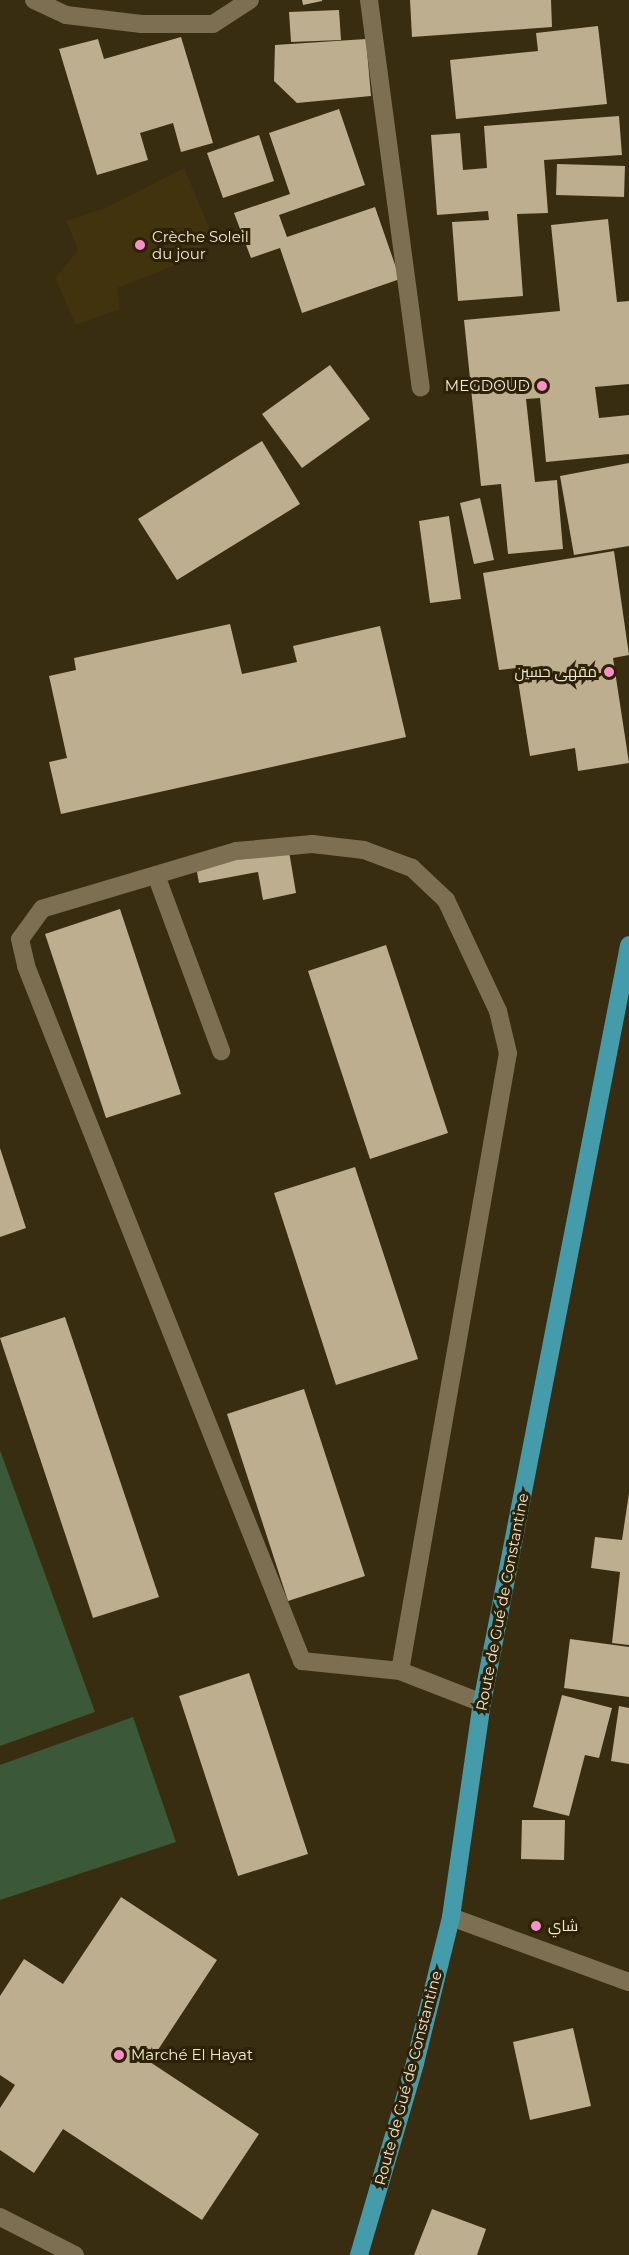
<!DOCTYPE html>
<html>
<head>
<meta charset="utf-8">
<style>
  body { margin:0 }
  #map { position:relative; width:629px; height:2255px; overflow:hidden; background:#382c11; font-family:Montserrat,Cairo,sans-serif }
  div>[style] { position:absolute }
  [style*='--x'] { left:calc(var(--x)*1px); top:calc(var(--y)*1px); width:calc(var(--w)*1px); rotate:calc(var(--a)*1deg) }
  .built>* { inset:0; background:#41330e }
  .green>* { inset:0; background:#3b5839 }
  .building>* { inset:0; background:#bcae8f }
  .minor>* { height:18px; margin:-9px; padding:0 9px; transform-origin:9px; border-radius:9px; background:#7c6f52 }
  .major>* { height:18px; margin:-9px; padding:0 9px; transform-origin:9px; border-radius:9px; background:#449cab }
  .dots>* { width:16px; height:16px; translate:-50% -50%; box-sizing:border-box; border:3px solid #2e2206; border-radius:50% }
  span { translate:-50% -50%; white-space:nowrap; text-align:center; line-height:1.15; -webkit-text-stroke:6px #2e2206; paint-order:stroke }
  .poi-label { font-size:15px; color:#f0e9d9 }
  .left { translate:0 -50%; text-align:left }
  .right { translate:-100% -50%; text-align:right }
  .street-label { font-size:15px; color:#f0e9d9 }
</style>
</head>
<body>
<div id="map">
  <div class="built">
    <div style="clip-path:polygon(184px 168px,214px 239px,173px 266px,117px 288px,120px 309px,76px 325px,55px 278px,78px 250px,66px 221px,105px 208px)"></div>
  </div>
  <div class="green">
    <div style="clip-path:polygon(0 1450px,95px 1712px,0 1746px)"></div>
    <div style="clip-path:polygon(133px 1717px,176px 1842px,0 1900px,0 1765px)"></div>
  </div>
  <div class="building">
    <div style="clip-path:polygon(302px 0,322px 0,322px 1px,303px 5px)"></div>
    <div style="clip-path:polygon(410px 0,551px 0,552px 27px,412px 37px)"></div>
    <div style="clip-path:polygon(339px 10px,341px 40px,291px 42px,289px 12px)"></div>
    <div style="clip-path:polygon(598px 26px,607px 104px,456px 119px,450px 60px,538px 51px,536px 33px)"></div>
    <div style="clip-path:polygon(181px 37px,213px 143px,181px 152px,173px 123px,140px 133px,148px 160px,97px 175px,59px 49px,98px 39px,104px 59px)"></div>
    <div style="clip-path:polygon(366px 39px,371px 96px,297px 103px,274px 81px,275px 45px)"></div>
    <div style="clip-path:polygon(339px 109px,365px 185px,279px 215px,287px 237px,375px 207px,400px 279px,302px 313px,280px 248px,251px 258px,234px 213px,290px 194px,269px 133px)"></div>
    <div style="clip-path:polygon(619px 116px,622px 155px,544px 160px,548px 213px,517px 214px,523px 296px,458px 301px,452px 222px,489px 220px,488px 211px,437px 215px,431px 135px,460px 133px,463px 170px,487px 168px,484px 126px)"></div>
    <div style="clip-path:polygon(259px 135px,274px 181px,223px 198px,207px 153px)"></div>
    <div style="clip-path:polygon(557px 164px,625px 166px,624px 197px,556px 195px)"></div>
    <div style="clip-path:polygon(608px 219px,617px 302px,629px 301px,629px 384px,595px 387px,599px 418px,629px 415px,629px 454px,546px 462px,540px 398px,526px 399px,535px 482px,557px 480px,563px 549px,508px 554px,501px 484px,481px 486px,464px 320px,560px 311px,551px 225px)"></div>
    <div style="clip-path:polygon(330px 365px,370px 419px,302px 468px,262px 414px)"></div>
    <div style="clip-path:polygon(262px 441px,300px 504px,177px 580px,138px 519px)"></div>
    <div style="clip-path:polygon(629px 463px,629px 546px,574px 555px,560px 476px)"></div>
    <div style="clip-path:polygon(480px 498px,494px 560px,474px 564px,460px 503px)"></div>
    <div style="clip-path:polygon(449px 516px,461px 599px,430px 603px,419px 521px)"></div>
    <div style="clip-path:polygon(614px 551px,629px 655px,613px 658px,629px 763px,578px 771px,575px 748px,530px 756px,516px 668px,499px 670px,483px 573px)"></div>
    <div style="clip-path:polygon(230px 624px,242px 674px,297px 662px,293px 646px,380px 626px,406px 737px,61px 814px,49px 762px,67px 758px,49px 676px,76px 670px,74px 658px)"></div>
    <div style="clip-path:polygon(287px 839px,296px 893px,263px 900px,258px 872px,199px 883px,194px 856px)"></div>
    <div style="clip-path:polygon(120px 909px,181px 1094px,106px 1118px,45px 934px)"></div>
    <div style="clip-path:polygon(386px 945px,448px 1133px,370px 1159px,308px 971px)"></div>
    <div style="clip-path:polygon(0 1148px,26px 1228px,0 1237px)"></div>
    <div style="clip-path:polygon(355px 1167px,418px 1359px,336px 1385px,274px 1193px)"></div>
    <div style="clip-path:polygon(65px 1317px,159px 1597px,93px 1618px,0 1338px)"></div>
    <div style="clip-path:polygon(304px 1389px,365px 1576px,288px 1601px,227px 1414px)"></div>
    <div style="clip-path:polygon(629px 1493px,629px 1645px,612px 1643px,620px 1572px,591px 1568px,595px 1537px,622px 1540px)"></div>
    <div style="clip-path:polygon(570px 1639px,629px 1647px,629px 1697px,564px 1688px)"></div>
    <div style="clip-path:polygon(249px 1673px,308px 1854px,238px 1876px,179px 1696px)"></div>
    <div style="clip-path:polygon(562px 1695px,612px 1708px,599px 1758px,585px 1755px,569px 1816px,533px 1807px)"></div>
    <div style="clip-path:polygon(619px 1706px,629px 1708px,629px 1764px,611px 1761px)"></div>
    <div style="clip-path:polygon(522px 1820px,565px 1820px,564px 1860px,521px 1859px)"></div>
    <div style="clip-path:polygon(121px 1897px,217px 1960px,150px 2062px,259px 2134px,202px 2220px,63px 2129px,34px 2173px,0 2150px,0 2108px,15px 2085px,0 2075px,0 1996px,24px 1959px,63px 1984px)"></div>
    <div style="clip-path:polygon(573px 2028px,591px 2106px,530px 2120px,513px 2042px)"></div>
    <div style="clip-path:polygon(432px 2209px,486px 2229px,477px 2255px,414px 2255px)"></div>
  </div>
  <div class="minor">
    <div style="--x:34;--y:0;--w:35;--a:25"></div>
    <div style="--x:66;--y:15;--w:76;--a:6.8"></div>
    <div style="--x:141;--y:24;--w:72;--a:0"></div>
    <div style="--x:213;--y:24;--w:44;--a:-33"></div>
    <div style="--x:369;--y:0;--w:391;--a:82.4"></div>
    <div style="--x:156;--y:875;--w:188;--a:69.7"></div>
    <div style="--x:400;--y:1671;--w:627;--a:-80.09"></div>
    <div style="--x:508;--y:1053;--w:43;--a:-103.4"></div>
    <div style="--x:498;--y:1011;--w:123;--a:-115.1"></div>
    <div style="--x:446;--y:900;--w:47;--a:-136.7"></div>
    <div style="--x:412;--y:868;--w:51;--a:-159.4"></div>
    <div style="--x:364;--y:850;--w:52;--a:-173.4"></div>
    <div style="--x:312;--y:844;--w:76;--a:174.7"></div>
    <div style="--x:236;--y:851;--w:202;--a:163.4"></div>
    <div style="--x:42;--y:909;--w:37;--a:126"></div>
    <div style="--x:20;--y:939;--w:28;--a:77"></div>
    <div style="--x:26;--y:966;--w:748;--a:68.34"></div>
    <div style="--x:302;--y:1661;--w:99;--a:5.8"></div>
    <div style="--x:400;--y:1671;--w:88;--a:21.3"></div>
    <div style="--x:451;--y:1917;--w:189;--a:20.1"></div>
    <div style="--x:0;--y:2217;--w:84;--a:26.9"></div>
  </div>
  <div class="major">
    <div style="--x:359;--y:2255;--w:200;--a:-73.7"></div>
    <div style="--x:415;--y:2063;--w:150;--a:-76.1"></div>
    <div style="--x:451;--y:1917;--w:216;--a:-81.8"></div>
    <div style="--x:482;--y:1703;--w:772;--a:-79.02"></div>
  </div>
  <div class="dots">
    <div style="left:140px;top:245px;background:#f98fc8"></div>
    <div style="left:542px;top:386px;background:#f98fc8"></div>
    <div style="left:609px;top:672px;background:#f98fc8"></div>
    <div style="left:536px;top:1926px;background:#f98fc8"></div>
    <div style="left:119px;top:2055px;background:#f98fc8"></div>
  </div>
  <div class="poi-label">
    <span class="left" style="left:152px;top:245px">Crèche Soleil<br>du jour</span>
    <span class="right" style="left:530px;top:386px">MEGDOUD</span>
    <span class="right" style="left:597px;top:672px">مقهى حسين</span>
    <span class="left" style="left:548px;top:1926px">شاي</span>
    <span class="left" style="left:131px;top:2055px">Marché El Hayat</span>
  </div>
  <div class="street-label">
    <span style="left:502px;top:1602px;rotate:-79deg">Route de Gué de Constantine</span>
    <span style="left:408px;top:2078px;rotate:-75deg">Route de Gué de Constantine</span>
  </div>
</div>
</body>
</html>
